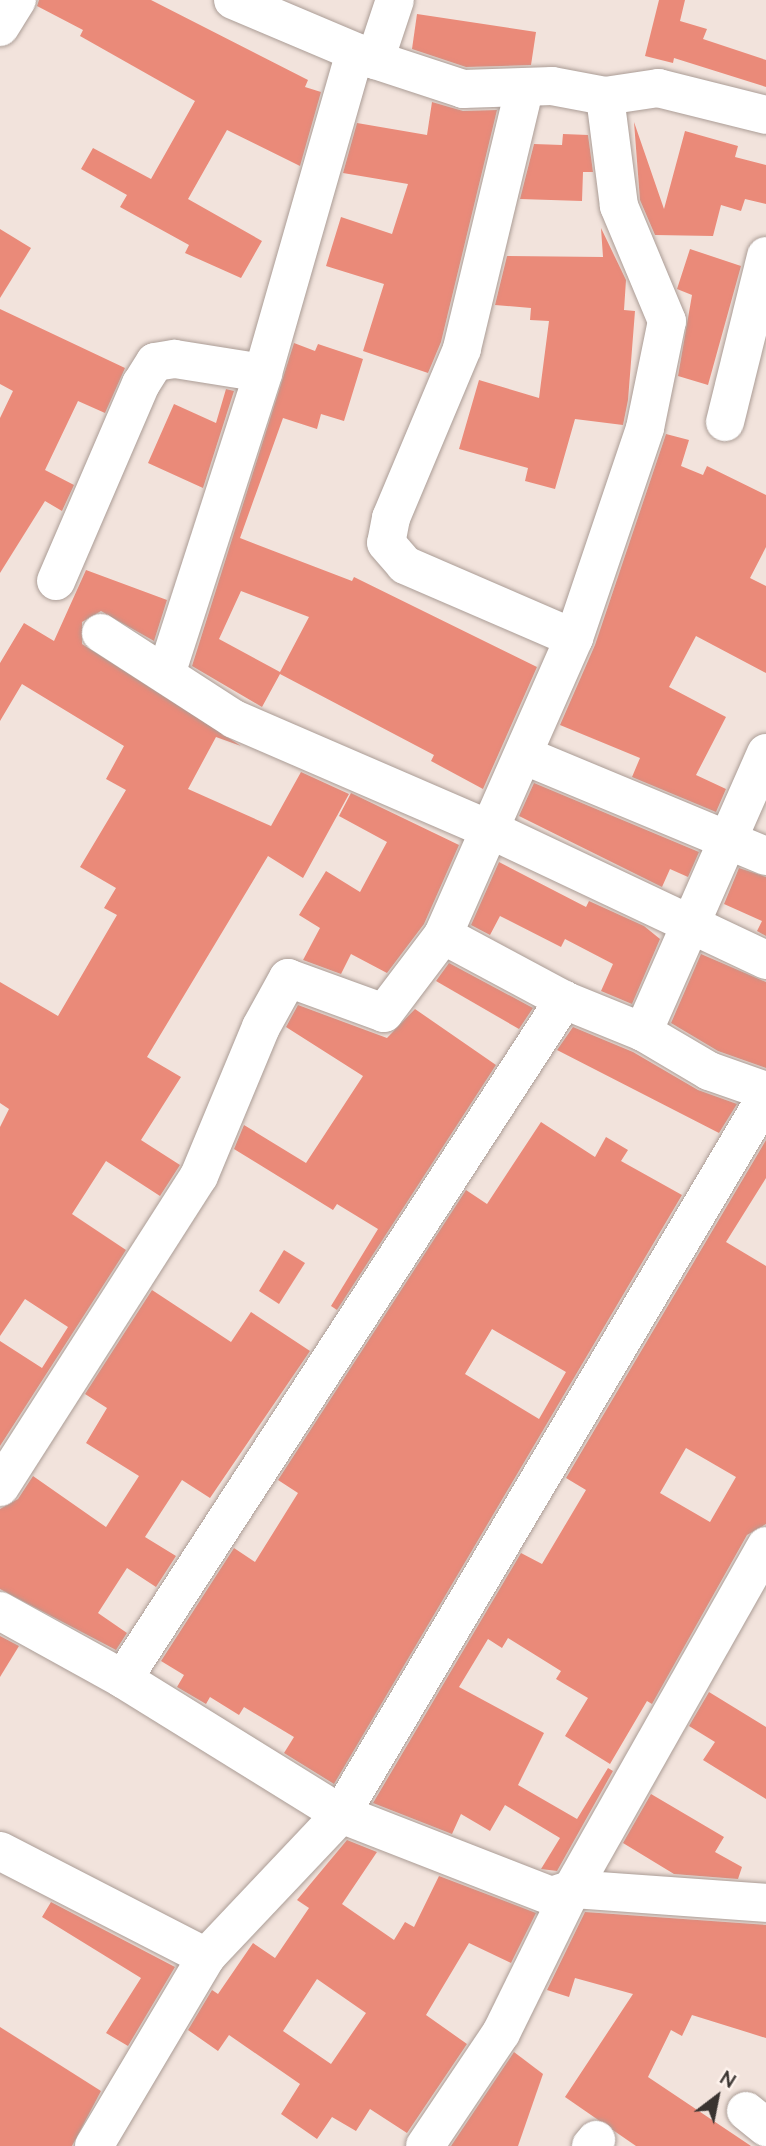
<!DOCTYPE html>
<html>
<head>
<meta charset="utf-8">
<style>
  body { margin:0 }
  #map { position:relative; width:766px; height:2146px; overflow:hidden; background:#f2e3dc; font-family:Mulish,sans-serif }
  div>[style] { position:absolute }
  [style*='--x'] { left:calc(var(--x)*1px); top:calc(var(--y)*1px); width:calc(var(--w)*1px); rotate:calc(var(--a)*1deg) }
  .building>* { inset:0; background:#ea8a79 }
  .roads { filter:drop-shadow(0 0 2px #ab9d96) drop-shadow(0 0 2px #ab9d96) }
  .street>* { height:38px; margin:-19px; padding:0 19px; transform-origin:19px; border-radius:19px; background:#fff }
  .secondary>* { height:38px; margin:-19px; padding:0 19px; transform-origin:19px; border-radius:19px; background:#fff }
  span { translate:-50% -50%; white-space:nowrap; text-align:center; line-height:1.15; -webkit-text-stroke:6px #fdf1eb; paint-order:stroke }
  .north { position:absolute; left:682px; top:2062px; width:70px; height:70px; -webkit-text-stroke:5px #fdf1eb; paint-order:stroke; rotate:32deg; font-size:19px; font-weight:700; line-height:28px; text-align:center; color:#393330 }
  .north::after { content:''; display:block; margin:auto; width:24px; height:32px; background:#393330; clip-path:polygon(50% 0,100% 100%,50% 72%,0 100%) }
</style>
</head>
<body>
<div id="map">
  <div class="building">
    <div style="clip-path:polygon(39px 0,151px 0,308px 80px,305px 87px,321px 92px,300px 166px,227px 130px,188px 199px,262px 241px,241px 278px,185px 253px,189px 245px,120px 207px,127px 195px,81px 169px,93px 148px,151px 179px,195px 101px,80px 36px,83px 30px,37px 6px)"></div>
    <div style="clip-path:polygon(659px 0,685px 0,680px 21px,707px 29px,703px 39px,766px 60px,766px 87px,674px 58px,673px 63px,645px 56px)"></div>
    <div style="clip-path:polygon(417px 14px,536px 32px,531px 65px,466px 67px,412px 49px)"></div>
    <div style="clip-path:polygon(432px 102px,463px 111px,497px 110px,441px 342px,428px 373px,363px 351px,384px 284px,326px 266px,341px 217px,392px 234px,408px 184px,343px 173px,357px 123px,427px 135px)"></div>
    <div style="clip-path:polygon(634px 122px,664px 209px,685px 131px,738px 146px,735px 157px,766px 165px,766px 204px,745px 199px,741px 211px,721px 205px,713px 236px,655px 235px,640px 200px)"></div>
    <div style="clip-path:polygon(563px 134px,588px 135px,593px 172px,583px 172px,582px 201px,520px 199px,534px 144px,562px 145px)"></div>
    <div style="clip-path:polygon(601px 228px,626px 280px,624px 310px,635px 311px,628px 400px,623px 425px,575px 419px,555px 489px,525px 481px,528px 468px,459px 449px,479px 380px,539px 398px,549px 321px,530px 320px,531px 308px,495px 305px,507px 256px,603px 257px)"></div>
    <div style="clip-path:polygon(0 229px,31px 248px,0 298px)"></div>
    <div style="clip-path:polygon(690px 249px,741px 266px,708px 385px,678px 376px,692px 295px,677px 289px)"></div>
    <div style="clip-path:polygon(0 309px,125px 368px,105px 413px,78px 401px,45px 470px,74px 485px,62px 511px,45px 501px,0 573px,0 418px,13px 391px,0 384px)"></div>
    <div style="clip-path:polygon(evenodd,294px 343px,315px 351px,318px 344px,363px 359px,344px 421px,321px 414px,317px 429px,283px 418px,240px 538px,352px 581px,354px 577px,537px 667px,483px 789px,431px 761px,434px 755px,280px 674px,262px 707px,192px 666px,294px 343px,241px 591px,309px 617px,280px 672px,219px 639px,241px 591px)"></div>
    <div style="clip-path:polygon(226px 389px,234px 391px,203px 488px,148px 463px,174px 404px,216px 423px)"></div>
    <div style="clip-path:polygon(666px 434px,689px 440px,681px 466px,703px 475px,707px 466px,766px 495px,766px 547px,750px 578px,766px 586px,766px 673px,696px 636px,669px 687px,726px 717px,696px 775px,726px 789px,716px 812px,632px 777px,640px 758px,560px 725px,595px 645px)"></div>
    <div style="clip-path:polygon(86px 570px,167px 600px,154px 641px,101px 611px,82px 622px,82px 644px,241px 746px,216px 737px,188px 789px,271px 826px,301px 772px,349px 794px,303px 878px,268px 856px,147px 1057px,181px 1077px,141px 1140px,180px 1165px,160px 1196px,106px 1161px,72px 1214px,126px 1250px,0 1446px,0 1341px,42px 1368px,68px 1327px,25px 1299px,0 1336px,0 1127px,9px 1109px,0 1103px,0 982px,58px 1016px,117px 915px,104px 908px,116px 888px,80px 867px,126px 790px,106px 779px,124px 746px,22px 684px,0 721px,0 663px,24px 623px,54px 641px)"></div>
    <div style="clip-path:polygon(534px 783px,699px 852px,688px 877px,670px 869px,662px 887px,519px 816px)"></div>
    <div style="clip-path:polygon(351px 793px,459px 845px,424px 924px,387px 973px,351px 954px,341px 974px,303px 960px,320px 928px,299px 915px,326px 871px,360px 892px,387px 842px,339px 816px)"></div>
    <div style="clip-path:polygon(499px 862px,586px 907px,589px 901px,644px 926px,660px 939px,632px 1004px,601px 991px,613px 964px,565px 939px,561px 947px,500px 916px,490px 935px,471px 925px)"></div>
    <div style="clip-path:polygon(739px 868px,766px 877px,766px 936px,757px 931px,762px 921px,724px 904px)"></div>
    <div style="clip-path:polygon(701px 954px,766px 982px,766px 1068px,718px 1051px,671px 1023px)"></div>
    <div style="clip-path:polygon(449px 963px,533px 1008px,519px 1029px,436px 981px)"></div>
    <div style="clip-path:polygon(298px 1005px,387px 1038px,415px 1009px,496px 1065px,337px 1310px,331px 1306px,378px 1229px,337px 1204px,333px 1210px,234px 1149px,244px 1125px,306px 1163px,363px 1076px,286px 1027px)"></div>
    <div style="clip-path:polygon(573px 1027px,633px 1052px,698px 1090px,737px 1104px,719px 1133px,557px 1050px)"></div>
    <div style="clip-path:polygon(evenodd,541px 1122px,595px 1157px,606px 1137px,628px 1150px,621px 1161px,682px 1195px,334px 1784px,284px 1753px,294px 1737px,244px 1707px,239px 1715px,210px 1697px,206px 1704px,177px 1687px,184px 1675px,161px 1661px,234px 1548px,255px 1562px,298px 1493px,278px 1480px,466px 1190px,487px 1204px,541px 1122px,492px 1329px,566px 1372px,539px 1419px,465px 1374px,492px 1329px)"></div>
    <div style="clip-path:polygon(evenodd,766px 1140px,766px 1178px,726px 1242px,766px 1266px,766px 1524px,747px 1535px,652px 1704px,647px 1701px,610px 1764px,565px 1736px,588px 1698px,556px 1679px,561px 1671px,508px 1638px,502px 1648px,488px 1639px,459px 1687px,544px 1733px,518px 1785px,577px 1819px,608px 1768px,613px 1771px,557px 1871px,541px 1869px,560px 1838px,505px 1805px,490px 1831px,461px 1814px,452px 1834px,373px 1803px,521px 1553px,542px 1564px,586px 1490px,566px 1478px,766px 1140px,686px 1448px,736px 1477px,710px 1522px,660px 1493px,686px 1448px)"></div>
    <div style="clip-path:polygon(284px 1250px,305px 1263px,279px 1304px,259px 1291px)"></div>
    <div style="clip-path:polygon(152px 1290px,231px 1342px,251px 1312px,310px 1351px,210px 1498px,182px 1480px,145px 1537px,176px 1556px,156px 1587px,127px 1568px,98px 1613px,127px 1633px,116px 1650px,0 1589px,0 1509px,18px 1499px,33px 1476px,106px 1527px,139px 1476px,86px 1443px,107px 1408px,85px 1394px)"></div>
    <div style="clip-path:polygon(0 1636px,19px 1646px,0 1677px)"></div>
    <div style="clip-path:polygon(709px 1692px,766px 1727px,766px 1799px,703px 1760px,715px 1742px,689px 1726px)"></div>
    <div style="clip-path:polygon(651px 1794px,724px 1837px,715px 1852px,742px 1867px,738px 1879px,674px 1874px,623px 1843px)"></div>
    <div style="clip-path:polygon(evenodd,347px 1840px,377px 1852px,342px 1904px,394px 1940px,405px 1922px,414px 1927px,439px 1876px,536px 1913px,511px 1963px,469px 1943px,426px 2015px,467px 2044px,407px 2133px,370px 2109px,356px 2131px,332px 2117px,317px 2139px,281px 2114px,300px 2084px,229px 2035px,218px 2051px,188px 2030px,212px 1990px,218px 1994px,253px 1943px,275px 1958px,309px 1908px,297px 1900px,347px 1840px,317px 1979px,366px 2013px,331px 2064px,283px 2031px,317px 1979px)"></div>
    <div style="clip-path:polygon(51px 1902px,175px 1967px,128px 2046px,106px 2033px,141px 1978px,42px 1917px)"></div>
    <div style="clip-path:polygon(585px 1912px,766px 1925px,766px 2038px,692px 2015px,682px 2036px,671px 2030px,648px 2077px,751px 2146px,636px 2146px,565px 2097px,633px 1994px,575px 1978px,569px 1997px,547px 1990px)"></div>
    <div style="clip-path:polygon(0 2027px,101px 2091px,72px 2146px,0 2146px)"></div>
    <div style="clip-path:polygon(514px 2052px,543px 2074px,518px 2146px,451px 2146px)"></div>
  </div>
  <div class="roads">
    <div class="street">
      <div style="--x:0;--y:27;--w:32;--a:-58"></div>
      <div style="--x:375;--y:60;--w:63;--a:-71.6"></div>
      <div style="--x:524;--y:90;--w:266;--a:103.5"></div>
      <div style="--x:462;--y:349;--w:183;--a:112.8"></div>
      <div style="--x:391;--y:518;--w:25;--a:101"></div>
      <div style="--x:386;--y:543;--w:29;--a:49"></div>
      <div style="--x:405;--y:565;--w:184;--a:23.4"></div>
      <div style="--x:725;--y:422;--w:171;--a:-76.1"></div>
      <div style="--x:56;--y:581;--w:215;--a:-66.7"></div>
      <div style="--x:141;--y:384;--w:26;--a:-58"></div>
      <div style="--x:155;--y:362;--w:20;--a:-9"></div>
      <div style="--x:175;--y:359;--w:89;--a:9"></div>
      <div style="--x:263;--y:373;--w:334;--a:-74"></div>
      <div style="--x:101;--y:633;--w:158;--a:32.9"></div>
      <div style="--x:234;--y:719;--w:280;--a:23.4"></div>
      <div style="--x:491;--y:830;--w:304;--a:25.3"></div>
      <div style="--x:167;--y:671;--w:313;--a:-72.1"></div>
      <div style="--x:523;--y:755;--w:263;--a:22.6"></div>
      <div style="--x:443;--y:935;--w:325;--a:-66.2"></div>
      <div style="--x:574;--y:638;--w:222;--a:-71.3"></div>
      <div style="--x:645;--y:428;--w:109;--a:-78.4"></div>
      <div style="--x:667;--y:321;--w:125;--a:-112.7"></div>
      <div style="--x:619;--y:206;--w:111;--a:-97.3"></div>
      <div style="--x:643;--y:1032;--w:305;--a:-66.2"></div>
      <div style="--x:0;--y:1487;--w:369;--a:-57.4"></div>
      <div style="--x:199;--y:1176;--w:161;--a:-67.4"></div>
      <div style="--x:261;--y:1027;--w:56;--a:-61.1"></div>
      <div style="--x:288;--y:978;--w:102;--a:20"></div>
      <div style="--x:384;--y:1013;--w:98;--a:-52.9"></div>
      <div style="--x:443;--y:935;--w:137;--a:28.2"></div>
      <div style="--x:564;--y:1000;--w:85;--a:22.1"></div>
      <div style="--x:643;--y:1032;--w:77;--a:30.6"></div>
      <div style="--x:709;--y:1071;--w:60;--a:19.3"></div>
      <div style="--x:0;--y:1611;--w:141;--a:28.9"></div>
      <div style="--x:123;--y:1679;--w:256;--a:31.8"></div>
      <div style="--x:341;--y:1814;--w:225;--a:21.3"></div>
      <div style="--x:551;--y:1896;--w:22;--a:-18"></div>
      <div style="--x:572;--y:1889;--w:195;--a:4.1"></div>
      <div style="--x:123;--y:1679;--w:810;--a:-57"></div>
      <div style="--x:0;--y:1851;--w:232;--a:27.2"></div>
      <div style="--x:746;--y:2111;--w:26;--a:39"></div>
      <div style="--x:94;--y:2146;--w:220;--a:-59.3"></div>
      <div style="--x:206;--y:1957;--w:197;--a:-46.6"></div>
      <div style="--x:341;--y:1814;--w:833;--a:-59.34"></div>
      <div style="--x:425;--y:2146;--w:136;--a:-56.1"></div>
      <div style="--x:501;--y:2033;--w:161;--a:-63.8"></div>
      <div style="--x:572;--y:1889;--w:394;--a:-60.5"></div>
      <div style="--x:591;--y:2146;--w:8;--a:-50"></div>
    </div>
    <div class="secondary">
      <div style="--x:233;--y:0;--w:154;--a:22.9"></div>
      <div style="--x:375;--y:60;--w:93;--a:18.2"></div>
      <div style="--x:463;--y:89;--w:89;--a:-1.9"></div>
      <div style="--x:552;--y:86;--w:54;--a:10.7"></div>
      <div style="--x:605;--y:96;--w:54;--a:-8.6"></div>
      <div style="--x:658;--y:88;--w:111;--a:14"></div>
    </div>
  </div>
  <div class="north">N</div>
</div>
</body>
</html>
